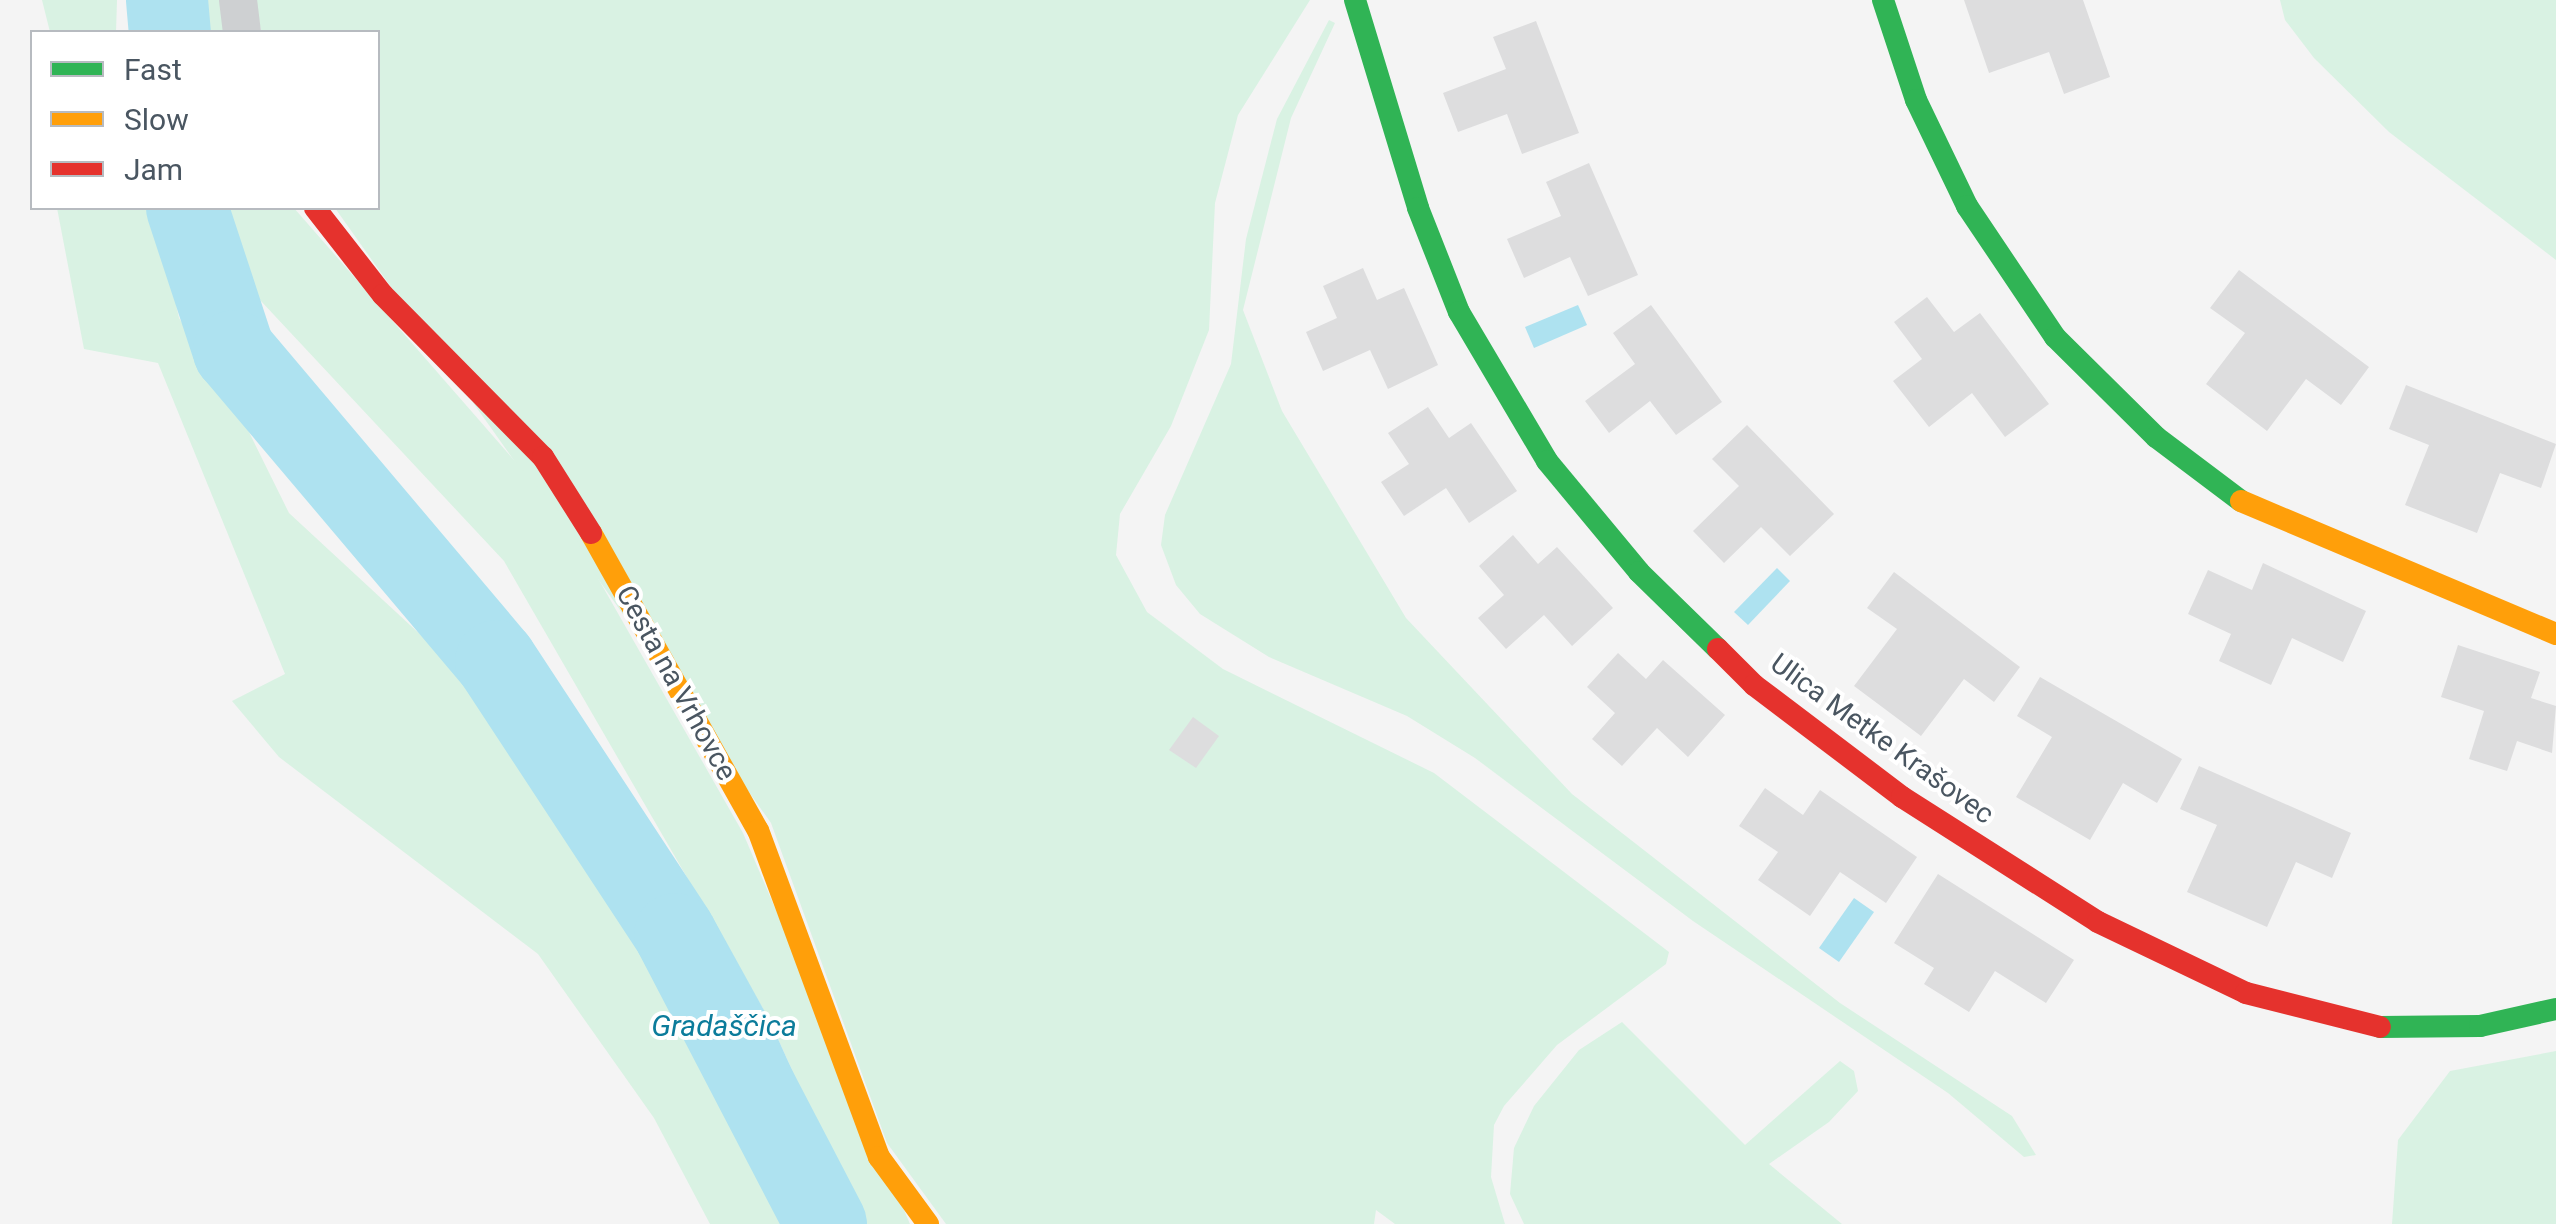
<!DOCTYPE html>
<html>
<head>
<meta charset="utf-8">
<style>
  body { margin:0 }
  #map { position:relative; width:2556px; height:1224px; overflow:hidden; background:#f4f4f4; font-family:Roboto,sans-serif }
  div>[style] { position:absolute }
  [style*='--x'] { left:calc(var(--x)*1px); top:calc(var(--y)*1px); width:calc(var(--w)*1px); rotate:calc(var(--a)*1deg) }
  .green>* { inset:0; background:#d9f2e3 }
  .water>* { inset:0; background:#aee2f0 }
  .river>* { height:82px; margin:-41px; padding:0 41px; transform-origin:41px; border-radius:41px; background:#aee2f0 }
  .building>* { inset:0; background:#ddddde }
  .street>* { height:38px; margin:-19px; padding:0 19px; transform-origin:19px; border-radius:19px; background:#ced0d2 }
  .fast>* { height:22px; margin:-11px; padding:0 11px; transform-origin:11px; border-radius:11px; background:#30b455 }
  .slow>* { height:22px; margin:-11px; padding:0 11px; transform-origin:11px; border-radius:11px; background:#ff9f0a }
  .jam>* { height:22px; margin:-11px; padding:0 11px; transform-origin:11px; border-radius:11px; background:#e5322d }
  span { translate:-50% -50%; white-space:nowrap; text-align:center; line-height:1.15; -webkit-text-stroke:8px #fff; paint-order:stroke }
  .street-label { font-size:28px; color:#4a5661 }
  .water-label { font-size:30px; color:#0c7c9b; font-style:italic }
  .legend { position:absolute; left:30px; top:30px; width:350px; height:180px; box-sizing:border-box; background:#fff; border:2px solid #b7bbc0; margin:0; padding:12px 18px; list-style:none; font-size:30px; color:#4a5661 }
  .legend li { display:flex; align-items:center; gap:20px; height:50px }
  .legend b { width:50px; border:2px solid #b7bbc0 }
</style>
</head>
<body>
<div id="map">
  <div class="green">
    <div style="clip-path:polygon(42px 0,117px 0,116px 32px,50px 32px)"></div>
    <div style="clip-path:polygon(199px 0,220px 0,224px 32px,199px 32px)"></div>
    <div style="clip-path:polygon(256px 0,1310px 0,1238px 115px,1215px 203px,1209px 330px,1171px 426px,1120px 514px,1116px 555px,1147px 612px,1223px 669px,1434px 773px,1669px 952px,1666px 964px,1557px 1045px,1504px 1106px,1494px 1125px,1491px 1177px,1505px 1224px,1395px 1224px,1376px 1210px,1374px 1224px,946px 1224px,887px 1143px,771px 823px,335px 208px,378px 208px,378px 32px,261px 32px)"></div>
    <div style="clip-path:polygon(2280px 0,2556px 0,2556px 260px,2389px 132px,2314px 58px,2285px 20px)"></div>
    <div style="clip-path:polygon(1329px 20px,1335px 23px,1291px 118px,1243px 310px,1282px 411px,1406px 618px,1572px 794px,1840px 1003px,2012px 1116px,2036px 1155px,2024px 1157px,1948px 1093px,1693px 921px,1475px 758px,1407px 716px,1269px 657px,1200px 614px,1176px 585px,1161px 545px,1165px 515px,1231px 364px,1246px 239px,1277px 119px)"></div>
    <div style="clip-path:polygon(57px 208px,155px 208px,179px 318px,238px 410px,289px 513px,464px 675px,550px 788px,786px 1224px,710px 1224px,654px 1118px,538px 954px,279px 757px,232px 701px,285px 674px,158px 363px,84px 349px)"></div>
    <div style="clip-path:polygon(218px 208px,294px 208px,562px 515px,743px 833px,910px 1224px,861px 1224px,770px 1021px,504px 561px,260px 300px,226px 242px)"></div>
    <div style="clip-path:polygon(1622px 1022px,1745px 1145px,1840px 1061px,1854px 1071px,1858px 1091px,1829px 1122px,1769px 1164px,1842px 1224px,1524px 1224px,1510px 1194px,1514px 1148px,1534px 1106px,1579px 1050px)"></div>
    <div style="clip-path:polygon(2556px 1051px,2556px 1224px,2392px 1224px,2398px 1140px,2450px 1071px)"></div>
  </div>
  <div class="water">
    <div style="clip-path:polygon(1578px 305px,1587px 325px,1534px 348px,1525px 327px)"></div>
    <div style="clip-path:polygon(1777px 568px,1790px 581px,1748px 625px,1734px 612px)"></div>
    <div style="clip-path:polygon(1854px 898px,1874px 912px,1839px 962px,1819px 948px)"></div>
    <div style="clip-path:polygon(712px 916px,770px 1021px,861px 1224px,786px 1224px,638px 951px)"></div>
  </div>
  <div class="river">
    <div style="--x:167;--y:0;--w:32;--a:85"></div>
    <div style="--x:187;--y:208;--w:151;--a:71.8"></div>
    <div style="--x:234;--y:351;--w:406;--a:49.8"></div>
    <div style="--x:496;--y:661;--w:326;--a:56.7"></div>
    <div style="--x:675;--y:934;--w:327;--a:62.5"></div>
  </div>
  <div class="building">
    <div style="clip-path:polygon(1964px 0,2083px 0,2110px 77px,2064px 94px,2049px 52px,1989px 73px)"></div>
    <div style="clip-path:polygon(1536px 21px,1579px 133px,1522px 154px,1507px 114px,1458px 132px,1443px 93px,1506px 69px,1493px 37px)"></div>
    <div style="clip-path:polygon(1589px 163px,1638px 275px,1588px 296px,1570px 257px,1524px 278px,1507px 239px,1561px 216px,1546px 182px)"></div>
    <div style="clip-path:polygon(1363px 268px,1377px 300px,1404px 288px,1438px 365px,1388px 389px,1370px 350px,1323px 371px,1306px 332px,1337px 318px,1323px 286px)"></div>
    <div style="clip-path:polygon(2239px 270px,2369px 367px,2341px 405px,2306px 379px,2267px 431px,2206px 384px,2245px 333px,2210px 308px)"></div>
    <div style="clip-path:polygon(1927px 297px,1954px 332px,1980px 313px,2049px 404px,2005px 437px,1972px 393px,1929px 427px,1893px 381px,1922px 359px,1894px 322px)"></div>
    <div style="clip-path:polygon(1651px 305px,1722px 402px,1676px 435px,1650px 401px,1609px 433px,1585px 401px,1635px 364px,1613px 333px)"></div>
    <div style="clip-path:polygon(2406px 385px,2556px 444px,2541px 488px,2500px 473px,2477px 533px,2405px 505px,2429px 445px,2389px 429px)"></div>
    <div style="clip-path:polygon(1428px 407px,1449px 438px,1471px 423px,1517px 491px,1469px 523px,1446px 488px,1404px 516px,1381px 482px,1409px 464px,1388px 433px)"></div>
    <div style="clip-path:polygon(1747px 425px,1834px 514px,1790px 556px,1761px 527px,1724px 563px,1693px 531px,1739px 486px,1712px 459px)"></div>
    <div style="clip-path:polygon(1513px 535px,1538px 564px,1557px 547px,1613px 608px,1572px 646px,1544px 615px,1506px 649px,1478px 618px,1504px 595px,1479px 566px)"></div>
    <div style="clip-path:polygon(2263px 563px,2366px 611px,2343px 662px,2292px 638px,2271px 685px,2219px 661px,2231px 634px,2188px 614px,2208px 570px,2252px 590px)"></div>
    <div style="clip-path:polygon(1894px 572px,2020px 667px,1994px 702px,1964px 679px,1921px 736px,1854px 686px,1897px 629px,1867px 608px)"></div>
    <div style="clip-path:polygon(2458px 645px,2540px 672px,2531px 698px,2556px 706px,2552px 753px,2517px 741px,2507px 771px,2469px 759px,2484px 711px,2441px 697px)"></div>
    <div style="clip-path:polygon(1618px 653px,1646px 679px,1663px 660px,1725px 715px,1688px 757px,1657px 728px,1622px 766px,1592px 739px,1615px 713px,1587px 687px)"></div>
    <div style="clip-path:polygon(2040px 677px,2182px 759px,2157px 803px,2123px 783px,2090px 840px,2016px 797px,2052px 737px,2017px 716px)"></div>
    <div style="clip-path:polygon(1193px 717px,1219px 736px,1196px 768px,1169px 750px)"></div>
    <div style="clip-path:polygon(2199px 766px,2351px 833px,2332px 878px,2296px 862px,2267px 927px,2187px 892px,2217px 825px,2180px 809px)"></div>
    <div style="clip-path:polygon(1765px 788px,1803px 815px,1820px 790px,1917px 857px,1886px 903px,1840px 872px,1810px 916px,1758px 880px,1778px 852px,1739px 826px)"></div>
    <div style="clip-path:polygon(1938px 874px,2074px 960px,2046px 1003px,1995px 971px,1969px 1012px,1924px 984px,1934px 968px,1894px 943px)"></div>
  </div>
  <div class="street">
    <div style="--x:238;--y:0;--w:32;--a:83"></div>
  </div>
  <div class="fast">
    <div style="--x:1355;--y:0;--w:217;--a:73.1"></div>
    <div style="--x:1418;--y:208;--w:112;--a:68.5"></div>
    <div style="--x:1459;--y:312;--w:173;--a:59.4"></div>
    <div style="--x:1547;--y:461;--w:144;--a:50.3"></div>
    <div style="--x:1639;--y:572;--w:110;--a:44.3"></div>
    <div style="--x:1883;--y:0;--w:105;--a:71.7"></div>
    <div style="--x:1916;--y:100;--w:118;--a:64.3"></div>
    <div style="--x:1967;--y:206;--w:158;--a:56.1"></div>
    <div style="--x:2055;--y:337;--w:142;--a:44.7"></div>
    <div style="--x:2156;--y:437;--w:106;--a:37"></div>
    <div style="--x:2380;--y:1027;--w:100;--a:-0.6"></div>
    <div style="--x:2480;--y:1026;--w:78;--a:-12.6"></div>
  </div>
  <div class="slow">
    <div style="--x:2241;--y:501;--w:342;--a:22.9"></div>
    <div style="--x:591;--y:533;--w:341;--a:60.7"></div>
    <div style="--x:758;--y:830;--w:349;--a:69.7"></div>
    <div style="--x:879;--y:1157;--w:83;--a:53.8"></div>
  </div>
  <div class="jam">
    <div style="--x:315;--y:208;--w:110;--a:52"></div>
    <div style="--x:383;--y:295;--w:228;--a:45.4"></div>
    <div style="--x:543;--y:457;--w:90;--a:57.7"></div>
    <div style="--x:1718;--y:649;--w:51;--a:45"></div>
    <div style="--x:1754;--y:685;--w:186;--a:37.1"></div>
    <div style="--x:1902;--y:797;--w:232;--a:32.5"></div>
    <div style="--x:2098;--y:922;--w:164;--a:25.6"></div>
    <div style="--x:2246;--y:993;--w:138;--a:14.2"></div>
  </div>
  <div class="street-label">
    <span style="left:676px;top:683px;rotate:61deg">Cesta na Vrhovce</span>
    <span style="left:1882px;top:739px;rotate:36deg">Ulica Metke Krašovec</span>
  </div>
  <div class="water-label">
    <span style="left:724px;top:1026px">Gradaščica</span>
  </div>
  <ul class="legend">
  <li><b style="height:12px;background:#30b455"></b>Fast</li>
  <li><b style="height:12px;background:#ff9f0a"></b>Slow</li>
  <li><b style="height:12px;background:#e5322d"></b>Jam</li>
  </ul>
</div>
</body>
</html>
